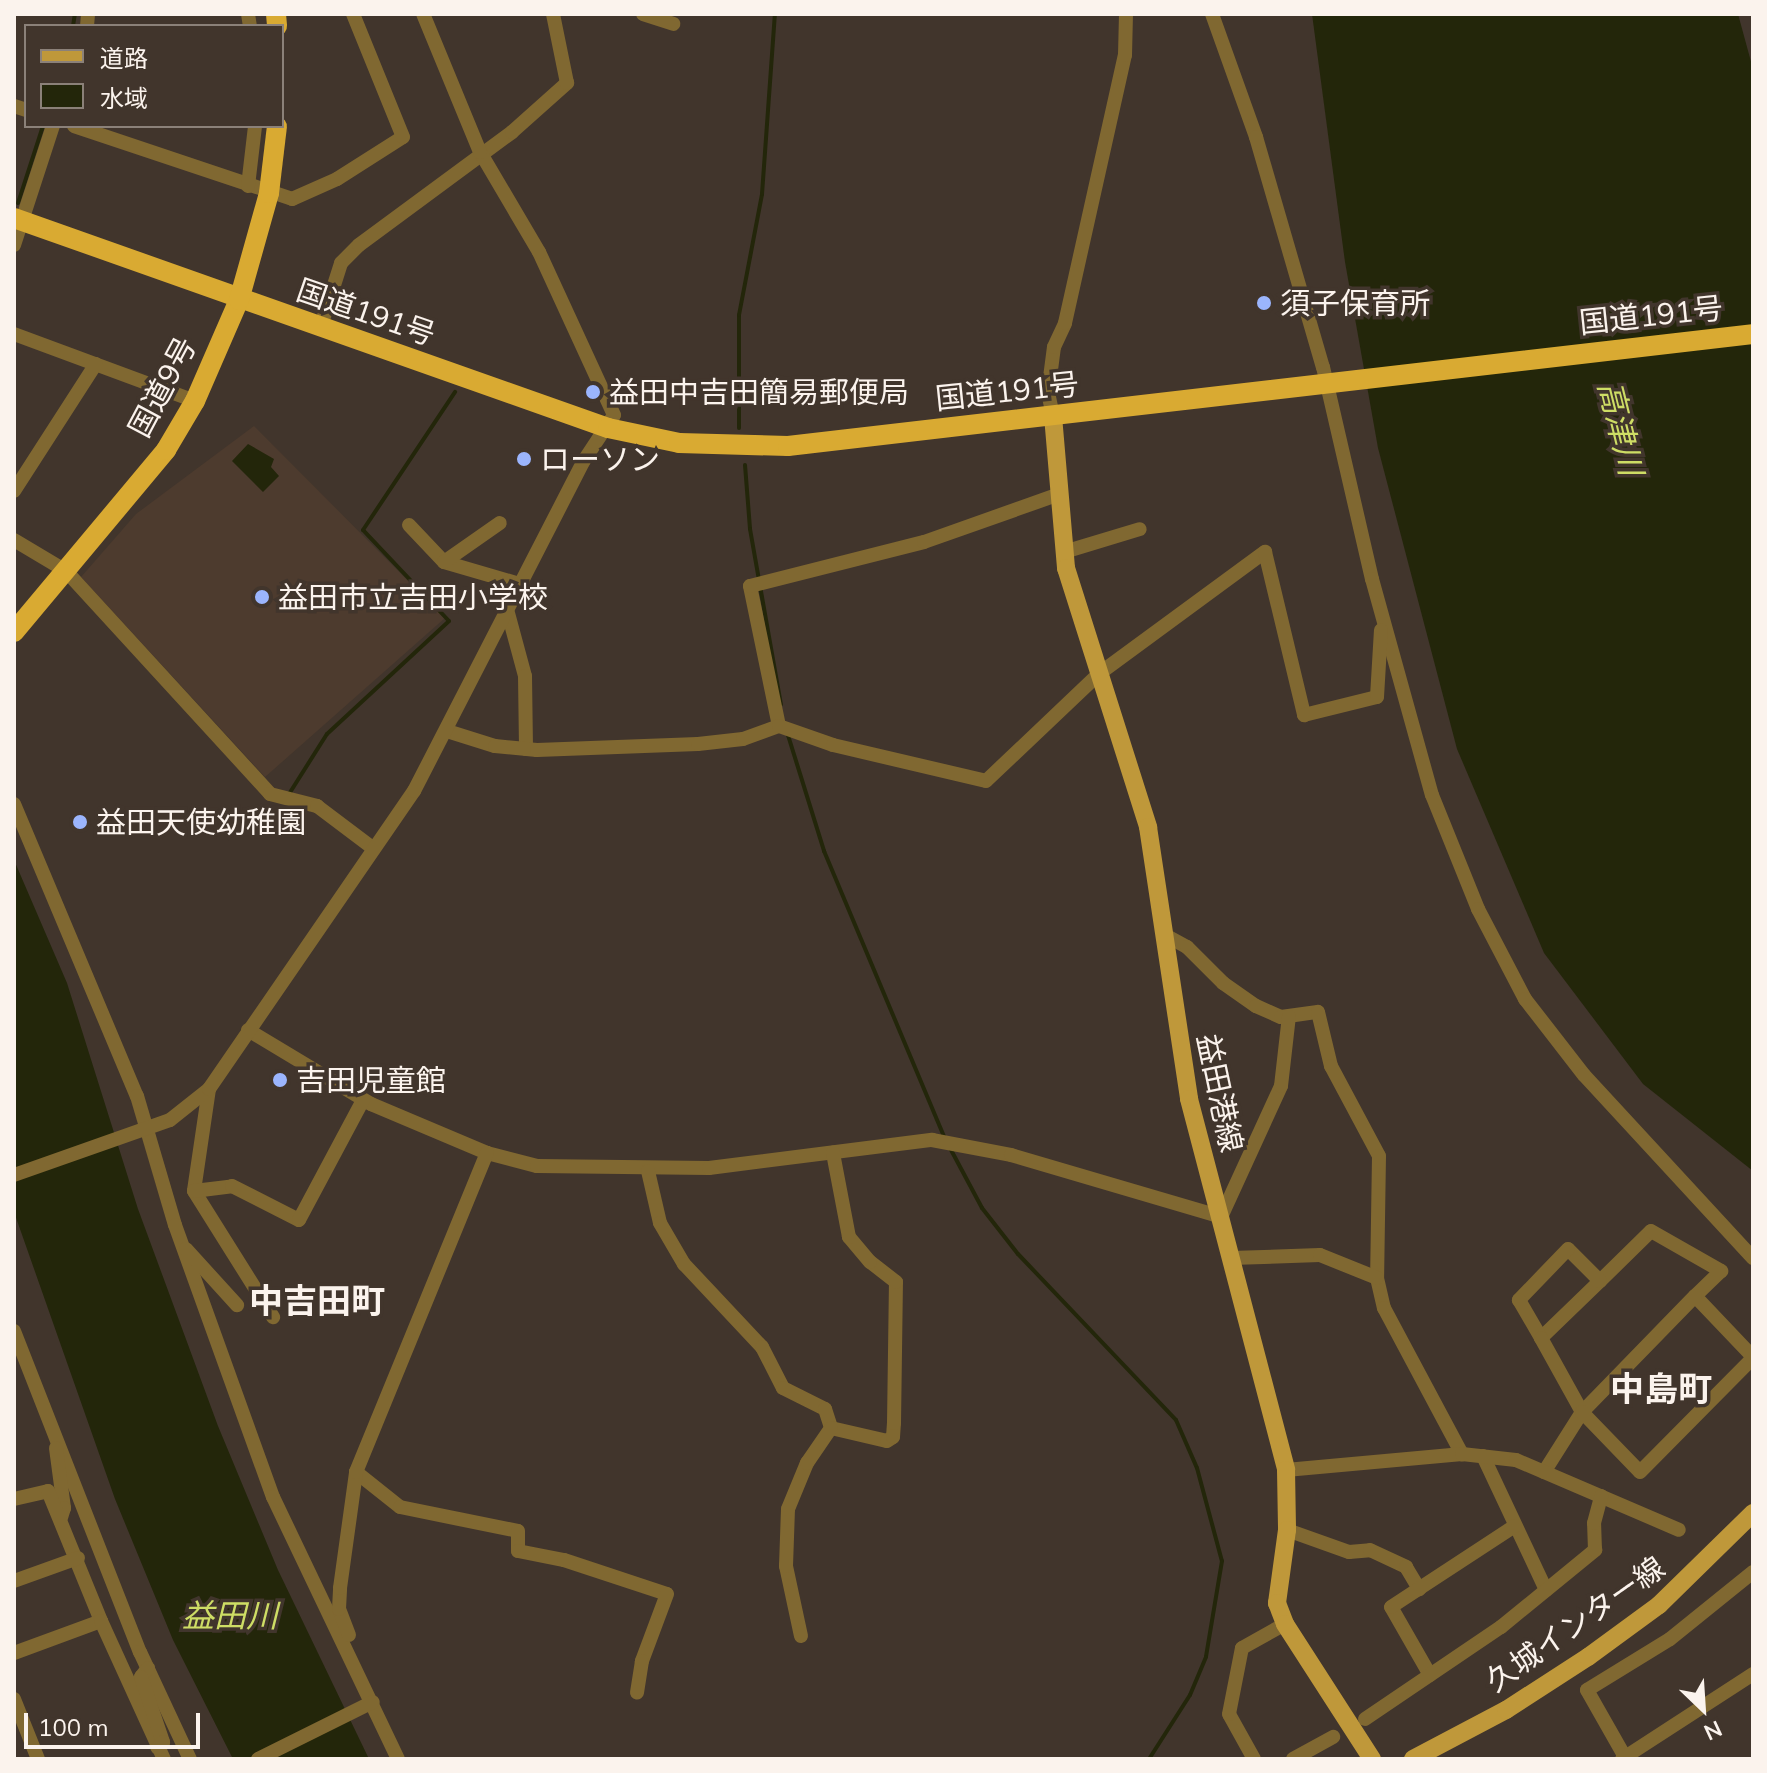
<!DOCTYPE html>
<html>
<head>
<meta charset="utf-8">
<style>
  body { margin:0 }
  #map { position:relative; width:1767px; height:1773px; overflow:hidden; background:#41352c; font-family:Mulish,"Noto Sans JP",sans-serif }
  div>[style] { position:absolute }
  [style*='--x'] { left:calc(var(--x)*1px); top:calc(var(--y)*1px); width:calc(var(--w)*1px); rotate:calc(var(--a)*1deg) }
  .built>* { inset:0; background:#4d3b2e }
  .water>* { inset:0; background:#23260a }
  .stream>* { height:4px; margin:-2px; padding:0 2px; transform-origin:2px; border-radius:2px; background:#23260a }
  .minor>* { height:14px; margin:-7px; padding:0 7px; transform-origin:7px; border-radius:7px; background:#806831 }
  .major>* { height:18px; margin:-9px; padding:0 9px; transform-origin:9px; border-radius:9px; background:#bf983a }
  .highway>* { height:20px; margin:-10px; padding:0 10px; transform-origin:10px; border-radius:10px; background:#d9aa32 }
  .dots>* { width:22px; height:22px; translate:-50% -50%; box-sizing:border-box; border:4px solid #41352c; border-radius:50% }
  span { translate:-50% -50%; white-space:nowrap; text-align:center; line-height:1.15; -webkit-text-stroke:7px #41352c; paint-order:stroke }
  .poi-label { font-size:30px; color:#fbf3ed }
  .left { translate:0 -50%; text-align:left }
  .street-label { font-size:30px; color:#fbf3ed }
  .water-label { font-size:32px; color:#cedd65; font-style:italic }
  .quarter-label { font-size:34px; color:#fbf3ed; font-weight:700 }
  .frame { position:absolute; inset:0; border:16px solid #fbf3ed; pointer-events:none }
  .legend { position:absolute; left:24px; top:24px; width:260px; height:104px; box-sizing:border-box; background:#41352c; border:2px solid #8b8179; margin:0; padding:10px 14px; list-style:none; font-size:24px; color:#fbf3ed }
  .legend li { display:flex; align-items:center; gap:16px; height:40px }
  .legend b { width:40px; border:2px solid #8b8179 }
  .north { position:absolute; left:1663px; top:1669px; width:80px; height:80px; -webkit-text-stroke:6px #41352c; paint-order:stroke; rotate:155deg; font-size:22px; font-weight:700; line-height:32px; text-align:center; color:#fbf3ed }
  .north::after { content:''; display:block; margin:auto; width:28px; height:36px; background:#fbf3ed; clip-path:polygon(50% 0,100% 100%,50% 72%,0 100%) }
  .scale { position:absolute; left:24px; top:1713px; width:176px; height:36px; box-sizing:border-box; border:4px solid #fbf3ed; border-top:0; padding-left:10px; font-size:24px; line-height:28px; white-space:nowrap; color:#fbf3ed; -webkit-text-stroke:6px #41352c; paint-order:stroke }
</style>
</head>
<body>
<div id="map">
  <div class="built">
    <div style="clip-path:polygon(254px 426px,445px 618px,265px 777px,81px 577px,136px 514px)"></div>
  </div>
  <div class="water">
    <div style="clip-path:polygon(1312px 14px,1738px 14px,1753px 69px,1753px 1171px,1643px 1084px,1544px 953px,1457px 749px,1378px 448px,1345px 262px)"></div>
    <div style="clip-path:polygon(248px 444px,274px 459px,271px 467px,279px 476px,263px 492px,232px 461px)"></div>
    <div style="clip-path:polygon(14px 860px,67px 983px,138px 1209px,218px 1426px,278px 1570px,369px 1759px,233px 1759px,173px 1640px,115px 1499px,14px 1212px)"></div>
  </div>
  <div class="stream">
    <div style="--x:73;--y:26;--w:12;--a:-81"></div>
    <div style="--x:18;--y:203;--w:81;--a:-72"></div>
    <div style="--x:739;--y:428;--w:113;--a:-90"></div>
    <div style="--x:739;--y:315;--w:123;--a:-79.2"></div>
    <div style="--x:762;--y:194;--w:180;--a:-85.9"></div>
    <div style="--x:745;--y:465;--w:64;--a:85.5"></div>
    <div style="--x:750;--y:529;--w:178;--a:80"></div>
    <div style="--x:787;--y:732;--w:125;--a:72.7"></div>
    <div style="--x:824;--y:851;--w:310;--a:67.2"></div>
    <div style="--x:289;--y:794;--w:71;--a:-57.7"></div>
    <div style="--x:327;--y:734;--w:166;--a:-42.8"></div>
    <div style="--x:449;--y:621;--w:125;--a:-133.4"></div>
    <div style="--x:363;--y:530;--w:166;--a:-56.3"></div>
    <div style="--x:950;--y:1148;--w:68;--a:61.9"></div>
    <div style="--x:982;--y:1208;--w:58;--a:52"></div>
    <div style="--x:1018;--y:1254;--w:229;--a:46.4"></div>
    <div style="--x:1176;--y:1420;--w:52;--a:66.4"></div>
    <div style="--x:1197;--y:1468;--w:96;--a:75"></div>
    <div style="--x:1222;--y:1561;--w:97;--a:99.5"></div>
    <div style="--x:1206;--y:1657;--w:41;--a:112.8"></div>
    <div style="--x:1190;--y:1695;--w:76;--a:122.6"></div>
  </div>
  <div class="minor">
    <div style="--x:248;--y:14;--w:12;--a:81"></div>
    <div style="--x:643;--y:14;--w:32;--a:18"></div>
    <div style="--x:1212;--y:14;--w:131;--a:70.3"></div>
    <div style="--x:1256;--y:137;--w:240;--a:73.8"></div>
    <div style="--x:1323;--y:367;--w:218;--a:77"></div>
    <div style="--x:1372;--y:579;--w:224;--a:74.5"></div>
    <div style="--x:1432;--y:795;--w:123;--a:68"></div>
    <div style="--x:1478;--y:909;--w:102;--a:62.4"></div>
    <div style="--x:1525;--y:999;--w:96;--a:52.2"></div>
    <div style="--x:1584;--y:1075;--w:249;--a:47.3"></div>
    <div style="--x:87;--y:26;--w:12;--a:-85"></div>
    <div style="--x:14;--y:106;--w:13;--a:18"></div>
    <div style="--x:74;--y:126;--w:230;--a:18.5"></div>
    <div style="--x:292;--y:199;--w:49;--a:-24"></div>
    <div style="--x:337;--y:179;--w:78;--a:-32.5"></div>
    <div style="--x:403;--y:137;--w:133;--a:-112.1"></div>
    <div style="--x:248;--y:186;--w:60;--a:-83.3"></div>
    <div style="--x:14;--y:245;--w:125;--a:-71.9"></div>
    <div style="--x:320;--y:329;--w:69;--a:-72.3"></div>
    <div style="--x:341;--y:263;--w:25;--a:-45"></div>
    <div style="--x:359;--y:245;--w:190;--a:-36.4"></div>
    <div style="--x:512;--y:132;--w:74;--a:-41.7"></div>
    <div style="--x:567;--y:83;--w:70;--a:-101.5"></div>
    <div style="--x:14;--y:334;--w:193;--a:20.3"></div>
    <div style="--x:1053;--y:416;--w:24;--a:-102"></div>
    <div style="--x:1048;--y:393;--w:46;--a:-82.6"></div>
    <div style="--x:1054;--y:347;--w:26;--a:-65"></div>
    <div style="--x:1065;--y:323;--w:275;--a:-77.4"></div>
    <div style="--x:1125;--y:55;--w:41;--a:-88.6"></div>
    <div style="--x:14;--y:491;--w:151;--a:-57.2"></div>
    <div style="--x:409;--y:525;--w:51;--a:46.6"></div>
    <div style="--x:444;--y:562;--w:82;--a:16.2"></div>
    <div style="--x:14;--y:540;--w:61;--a:30.8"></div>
    <div style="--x:66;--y:571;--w:302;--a:47.5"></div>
    <div style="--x:270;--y:794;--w:49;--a:14.3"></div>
    <div style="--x:317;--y:806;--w:71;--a:37"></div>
    <div style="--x:1064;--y:552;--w:79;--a:-16.8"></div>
    <div style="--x:444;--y:562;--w:68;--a:-34.9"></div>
    <div style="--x:508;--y:613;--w:65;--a:74.9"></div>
    <div style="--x:525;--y:676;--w:73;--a:89.2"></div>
    <div style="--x:779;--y:726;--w:143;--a:-101.7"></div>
    <div style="--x:750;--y:586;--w:179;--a:-14.2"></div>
    <div style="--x:924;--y:542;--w:141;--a:-19.5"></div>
    <div style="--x:447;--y:731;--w:50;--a:17.4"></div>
    <div style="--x:495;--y:746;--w:42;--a:5.4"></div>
    <div style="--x:537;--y:750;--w:161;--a:-2.1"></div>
    <div style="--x:698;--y:744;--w:45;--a:-6.3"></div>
    <div style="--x:743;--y:739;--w:38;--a:-20"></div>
    <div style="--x:779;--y:726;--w:57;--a:19.4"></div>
    <div style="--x:833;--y:745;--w:157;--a:13.2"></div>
    <div style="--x:986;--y:781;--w:157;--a:-43.5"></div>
    <div style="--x:1100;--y:673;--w:205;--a:-36.3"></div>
    <div style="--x:1265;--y:552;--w:168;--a:76.5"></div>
    <div style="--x:1304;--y:715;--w:75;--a:-13.9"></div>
    <div style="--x:1377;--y:697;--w:67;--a:-86.6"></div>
    <div style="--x:14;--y:804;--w:317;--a:67.2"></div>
    <div style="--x:137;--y:1096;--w:134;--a:73.6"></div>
    <div style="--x:175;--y:1225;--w:289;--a:70.2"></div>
    <div style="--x:273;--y:1497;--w:290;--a:64.5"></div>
    <div style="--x:1167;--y:936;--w:23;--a:29"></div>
    <div style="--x:1187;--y:947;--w:51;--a:45"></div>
    <div style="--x:1223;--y:983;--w:40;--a:34.9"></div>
    <div style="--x:1256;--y:1006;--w:27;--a:24"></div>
    <div style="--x:1281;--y:1017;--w:37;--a:-8"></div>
    <div style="--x:1318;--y:1012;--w:56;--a:76.5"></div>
    <div style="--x:1331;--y:1066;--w:102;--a:61.9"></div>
    <div style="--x:1379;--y:1156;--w:122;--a:90.9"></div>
    <div style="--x:1377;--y:1278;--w:31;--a:77"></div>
    <div style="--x:1384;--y:1308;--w:166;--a:61.9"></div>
    <div style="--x:248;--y:1030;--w:144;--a:31"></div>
    <div style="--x:371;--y:1104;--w:126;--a:22.9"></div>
    <div style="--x:487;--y:1153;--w:52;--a:14.6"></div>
    <div style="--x:537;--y:1166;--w:172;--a:0.7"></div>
    <div style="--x:709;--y:1168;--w:225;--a:-7.2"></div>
    <div style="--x:932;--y:1140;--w:80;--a:10.8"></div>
    <div style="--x:1011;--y:1155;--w:219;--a:16.4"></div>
    <div style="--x:1221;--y:1217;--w:144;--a:-65.4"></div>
    <div style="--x:1281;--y:1086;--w:70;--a:-83.5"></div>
    <div style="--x:209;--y:1089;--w:103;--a:98.4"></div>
    <div style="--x:194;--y:1191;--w:149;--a:57.9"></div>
    <div style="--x:648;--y:1171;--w:53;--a:77"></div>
    <div style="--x:660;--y:1223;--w:48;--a:59.7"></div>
    <div style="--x:684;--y:1264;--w:114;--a:46.8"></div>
    <div style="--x:762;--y:1347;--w:46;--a:62.9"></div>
    <div style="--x:783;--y:1388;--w:47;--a:26.6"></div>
    <div style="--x:825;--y:1409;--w:20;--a:72"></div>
    <div style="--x:831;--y:1428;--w:57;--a:13.1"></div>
    <div style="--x:887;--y:1441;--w:7;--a:-34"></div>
    <div style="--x:893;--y:1437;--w:14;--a:-86"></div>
    <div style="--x:894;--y:1423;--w:141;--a:-89.2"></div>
    <div style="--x:896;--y:1282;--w:33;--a:-142"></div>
    <div style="--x:870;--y:1262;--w:33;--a:-130"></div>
    <div style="--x:849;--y:1237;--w:86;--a:-100.8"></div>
    <div style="--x:14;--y:1175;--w:165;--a:-19.4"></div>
    <div style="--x:170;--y:1120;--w:50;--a:-38.5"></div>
    <div style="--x:209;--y:1089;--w:362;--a:-55.5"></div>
    <div style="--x:414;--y:791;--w:370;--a:-62.8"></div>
    <div style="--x:583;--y:462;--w:56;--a:-56.6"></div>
    <div style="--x:614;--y:415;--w:179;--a:-114.7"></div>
    <div style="--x:539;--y:252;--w:116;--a:-120.5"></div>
    <div style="--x:480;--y:152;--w:149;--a:-112.4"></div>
    <div style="--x:194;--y:1191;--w:38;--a:-7"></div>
    <div style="--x:232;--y:1186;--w:75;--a:26.9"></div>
    <div style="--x:299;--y:1220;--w:136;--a:-61.9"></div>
    <div style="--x:186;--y:1249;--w:76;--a:47.7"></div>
    <div style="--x:1231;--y:1258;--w:89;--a:-1.9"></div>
    <div style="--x:1320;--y:1255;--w:61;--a:22"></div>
    <div style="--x:1600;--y:1281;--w:71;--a:-44.4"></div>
    <div style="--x:1651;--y:1231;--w:81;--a:29.7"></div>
    <div style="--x:1721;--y:1271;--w:36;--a:136"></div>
    <div style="--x:14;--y:1331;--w:345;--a:68.6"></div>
    <div style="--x:140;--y:1652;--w:118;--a:65"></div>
    <div style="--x:1541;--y:1338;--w:82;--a:-44"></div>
    <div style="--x:1600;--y:1281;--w:45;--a:-135"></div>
    <div style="--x:1568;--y:1249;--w:71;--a:133.9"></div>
    <div style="--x:1519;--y:1300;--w:44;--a:59.9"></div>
    <div style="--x:1541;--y:1338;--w:85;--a:61"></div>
    <div style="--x:1582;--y:1412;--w:71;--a:122.3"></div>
    <div style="--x:1753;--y:1357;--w:84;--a:-133.6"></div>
    <div style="--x:1695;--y:1296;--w:162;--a:134.2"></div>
    <div style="--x:1582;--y:1412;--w:83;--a:46"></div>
    <div style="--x:1640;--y:1472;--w:161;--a:-45.3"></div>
    <div style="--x:56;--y:1448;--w:61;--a:82.4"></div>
    <div style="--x:64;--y:1508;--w:10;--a:107"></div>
    <div style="--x:1483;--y:1456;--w:148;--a:64.8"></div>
    <div style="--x:1286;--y:1470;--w:177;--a:-5.2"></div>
    <div style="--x:1462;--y:1454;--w:54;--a:6.3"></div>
    <div style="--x:1516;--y:1460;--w:177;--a:23.2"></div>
    <div style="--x:356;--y:1472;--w:56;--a:38.5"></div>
    <div style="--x:400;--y:1507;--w:120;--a:11.5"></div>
    <div style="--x:518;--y:1531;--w:20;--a:90"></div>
    <div style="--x:518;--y:1551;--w:47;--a:11.1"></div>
    <div style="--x:564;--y:1560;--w:108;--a:18.3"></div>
    <div style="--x:667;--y:1594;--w:72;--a:110.5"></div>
    <div style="--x:642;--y:1661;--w:32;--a:99"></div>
    <div style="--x:14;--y:1499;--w:35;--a:-13"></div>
    <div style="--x:48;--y:1491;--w:140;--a:67.8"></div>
    <div style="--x:101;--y:1621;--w:93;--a:159.8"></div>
    <div style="--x:1287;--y:1530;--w:66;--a:19.5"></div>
    <div style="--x:1349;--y:1552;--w:21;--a:-5"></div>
    <div style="--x:1370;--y:1550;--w:40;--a:25"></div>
    <div style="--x:1406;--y:1567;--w:26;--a:59"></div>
    <div style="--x:14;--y:1581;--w:68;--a:-19.8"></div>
    <div style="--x:101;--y:1621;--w:152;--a:65.5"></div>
    <div style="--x:349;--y:1635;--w:28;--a:-111"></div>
    <div style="--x:339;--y:1609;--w:21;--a:-87"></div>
    <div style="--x:340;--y:1588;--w:117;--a:-82.1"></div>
    <div style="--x:356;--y:1472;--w:345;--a:-67.7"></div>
    <div style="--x:801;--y:1636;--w:72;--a:-102.1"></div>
    <div style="--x:786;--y:1566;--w:57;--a:-88"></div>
    <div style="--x:788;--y:1509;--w:50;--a:-67.6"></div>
    <div style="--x:807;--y:1463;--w:42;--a:-55.6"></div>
    <div style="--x:148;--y:1668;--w:11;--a:128"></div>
    <div style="--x:141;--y:1677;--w:69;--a:71.3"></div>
    <div style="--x:163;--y:1742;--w:8;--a:135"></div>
    <div style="--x:1430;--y:1675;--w:78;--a:-119.8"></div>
    <div style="--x:1391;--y:1607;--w:148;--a:-33.2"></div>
    <div style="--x:14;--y:1699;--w:65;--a:68.2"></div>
    <div style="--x:1365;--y:1719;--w:164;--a:-34.1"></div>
    <div style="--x:1501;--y:1627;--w:122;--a:-39.3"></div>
    <div style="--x:1595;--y:1550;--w:27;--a:-92"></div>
    <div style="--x:1594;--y:1523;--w:28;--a:-75"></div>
    <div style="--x:1625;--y:1757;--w:77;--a:-119.6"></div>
    <div style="--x:1587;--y:1690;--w:97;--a:-31.6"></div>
    <div style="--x:1670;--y:1639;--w:107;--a:-38.9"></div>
    <div style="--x:258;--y:1759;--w:128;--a:-26.4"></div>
    <div style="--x:1254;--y:1759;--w:51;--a:-119.1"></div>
    <div style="--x:1229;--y:1714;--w:67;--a:-78.9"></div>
    <div style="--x:1242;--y:1648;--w:49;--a:-29.2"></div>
    <div style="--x:1293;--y:1759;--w:46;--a:-28.8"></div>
    <div style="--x:1622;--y:1759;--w:156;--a:-33"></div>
  </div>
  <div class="major">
    <div style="--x:1053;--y:416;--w:153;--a:85.1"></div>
    <div style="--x:1066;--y:568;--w:272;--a:72.4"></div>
    <div style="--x:1148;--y:827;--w:275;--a:81.4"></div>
    <div style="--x:1189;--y:1099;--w:383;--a:75.3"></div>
    <div style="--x:1286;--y:1470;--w:60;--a:89"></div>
    <div style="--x:1287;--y:1530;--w:74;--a:97.8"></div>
    <div style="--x:1277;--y:1603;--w:22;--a:69"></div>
    <div style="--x:1285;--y:1624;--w:161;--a:57.2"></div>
    <div style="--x:1413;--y:1759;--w:105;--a:-27.8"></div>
    <div style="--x:1506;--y:1710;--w:98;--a:-32.9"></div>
    <div style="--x:1588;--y:1657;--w:88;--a:-36.2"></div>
    <div style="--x:1659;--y:1605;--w:132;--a:-44.4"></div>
  </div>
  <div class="highway">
    <div style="--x:276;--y:14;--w:12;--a:85"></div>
    <div style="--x:14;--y:218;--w:630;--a:19.47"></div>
    <div style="--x:608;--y:428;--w:73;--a:11.9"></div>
    <div style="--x:679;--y:443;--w:109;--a:1.6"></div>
    <div style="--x:788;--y:446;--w:971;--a:-6.62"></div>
    <div style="--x:14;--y:632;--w:237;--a:-50.1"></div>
    <div style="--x:166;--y:450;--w:57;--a:-59.4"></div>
    <div style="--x:195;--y:401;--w:110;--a:-66.5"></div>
    <div style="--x:239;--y:300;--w:111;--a:-74.3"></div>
    <div style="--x:269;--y:193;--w:67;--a:-83.2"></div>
  </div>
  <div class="dots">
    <div style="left:1264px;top:303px;background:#9bb5fd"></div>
    <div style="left:593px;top:392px;background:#9bb5fd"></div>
    <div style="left:524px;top:459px;background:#9bb5fd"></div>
    <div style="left:262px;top:597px;background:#9bb5fd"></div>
    <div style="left:80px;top:822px;background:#9bb5fd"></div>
    <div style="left:280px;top:1080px;background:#9bb5fd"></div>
  </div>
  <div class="poi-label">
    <span class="left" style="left:1280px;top:303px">須子保育所</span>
    <span class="left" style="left:609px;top:392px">益田中吉田簡易郵便局</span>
    <span class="left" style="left:540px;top:459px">ローソン</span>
    <span class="left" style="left:278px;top:597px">益田市立吉田小学校</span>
    <span class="left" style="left:96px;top:822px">益田天使幼稚園</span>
    <span class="left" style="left:296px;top:1080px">吉田児童館</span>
  </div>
  <div class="street-label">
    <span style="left:366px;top:312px;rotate:19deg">国道191号</span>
    <span style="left:1651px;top:315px;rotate:-6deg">国道191号</span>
    <span style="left:162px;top:387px;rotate:-62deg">国道9号</span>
    <span style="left:1007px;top:391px;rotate:-6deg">国道191号</span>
    <span style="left:1220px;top:1093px;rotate:78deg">益田港線</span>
    <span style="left:1575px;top:1624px;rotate:-35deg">久城インター線</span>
  </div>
  <div class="water-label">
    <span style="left:1621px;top:428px;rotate:76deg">高津川</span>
    <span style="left:230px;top:1615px">益田川</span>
  </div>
  <div class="quarter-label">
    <span style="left:317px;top:1301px">中吉田町</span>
    <span style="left:1661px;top:1389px">中島町</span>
  </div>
  <div class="frame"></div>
  <ul class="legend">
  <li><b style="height:10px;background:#bf983a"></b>道路</li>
  <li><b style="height:22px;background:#23260a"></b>水域</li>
  </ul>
  <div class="north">N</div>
  <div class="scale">100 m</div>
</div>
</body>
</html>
